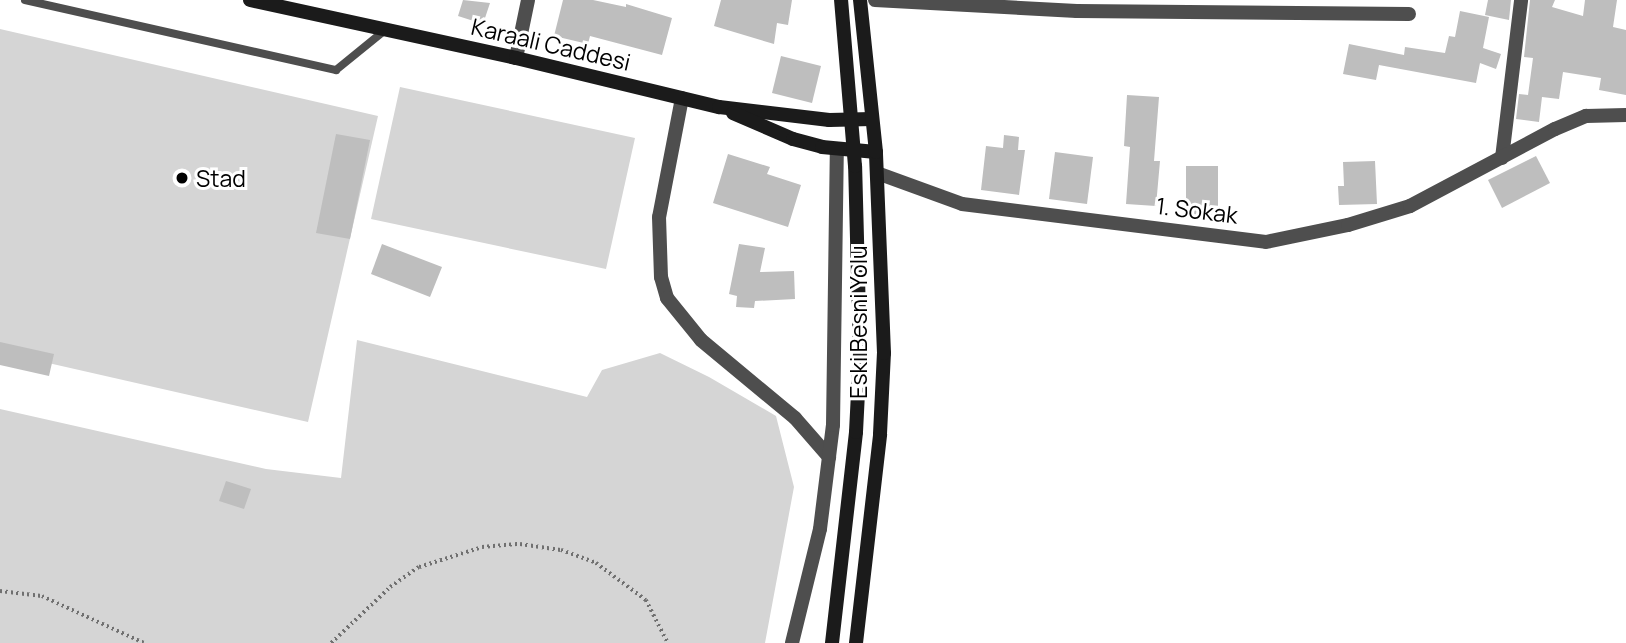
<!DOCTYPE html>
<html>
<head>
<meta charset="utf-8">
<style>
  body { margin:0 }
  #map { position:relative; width:1626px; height:643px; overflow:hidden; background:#fff; font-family:Manrope,sans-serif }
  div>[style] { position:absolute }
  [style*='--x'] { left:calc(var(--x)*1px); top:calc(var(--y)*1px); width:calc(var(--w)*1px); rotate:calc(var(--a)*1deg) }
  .green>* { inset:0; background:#d5d5d5 }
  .building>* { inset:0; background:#bebebe }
  .path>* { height:3.5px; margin-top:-1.75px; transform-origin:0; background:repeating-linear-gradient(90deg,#707070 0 2px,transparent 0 5.5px) }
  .lane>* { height:8px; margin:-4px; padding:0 4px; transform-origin:4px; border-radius:4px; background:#4e4e4e }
  .street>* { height:14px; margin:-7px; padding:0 7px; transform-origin:7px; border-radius:7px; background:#4e4e4e }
  .secondary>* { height:14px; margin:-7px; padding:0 7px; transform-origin:7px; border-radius:7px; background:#1b1b1b }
  .dots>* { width:19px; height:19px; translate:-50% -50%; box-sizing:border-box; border:4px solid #fff; border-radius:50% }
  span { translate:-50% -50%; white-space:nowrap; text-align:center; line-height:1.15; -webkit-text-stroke:6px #fff; paint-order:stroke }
  .street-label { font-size:23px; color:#000 }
  .poi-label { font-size:23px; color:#000 }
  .left { translate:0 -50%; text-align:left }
</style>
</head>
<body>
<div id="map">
  <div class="green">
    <div style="clip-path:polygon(0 29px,378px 116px,308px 422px,0 352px)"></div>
    <div style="clip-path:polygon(400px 87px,635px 138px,606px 269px,371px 219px)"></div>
    <div style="clip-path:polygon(357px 340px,587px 397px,602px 370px,660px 353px,709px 377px,776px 416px,794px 487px,765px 643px,0 643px,0 409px,266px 469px,341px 478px)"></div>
  </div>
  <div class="building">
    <div style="clip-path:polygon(463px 0,490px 3px,483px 24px,458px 16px)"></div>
    <div style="clip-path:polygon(563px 0,593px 0,626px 7px,626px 4px,672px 18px,662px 55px,590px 36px,588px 44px,554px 36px)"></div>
    <div style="clip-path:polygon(721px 0,792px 0,788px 25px,777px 23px,774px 44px,714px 26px)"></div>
    <div style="clip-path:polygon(1488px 0,1511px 0,1509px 20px,1485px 15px)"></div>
    <div style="clip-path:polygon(1530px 0,1555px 0,1552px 7px,1583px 16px,1585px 0,1617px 0,1613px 27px,1626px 30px,1626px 95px,1599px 90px,1601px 78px,1563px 72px,1559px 99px,1542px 97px,1539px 122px,1516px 119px,1519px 94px,1528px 95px,1533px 58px,1524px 57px)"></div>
    <div style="clip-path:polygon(1460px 11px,1489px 17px,1483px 48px,1501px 54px,1496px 69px,1480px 63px,1476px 83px,1379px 65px,1376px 80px,1343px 74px,1349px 44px,1404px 55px,1405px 47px,1445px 53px,1449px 36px,1455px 37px)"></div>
    <div style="clip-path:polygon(781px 56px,821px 66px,812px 103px,772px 93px)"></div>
    <div style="clip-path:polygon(1127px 95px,1159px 97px,1154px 161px,1160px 161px,1156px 206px,1126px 204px,1130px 147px,1124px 146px)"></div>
    <div style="clip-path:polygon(336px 134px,370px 140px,350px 239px,316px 233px)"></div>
    <div style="clip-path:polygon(1004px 135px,1019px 137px,1018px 150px,1025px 150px,1019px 195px,981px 190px,986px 146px,1003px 148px)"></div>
    <div style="clip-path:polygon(1055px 152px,1093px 157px,1087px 204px,1049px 199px)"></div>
    <div style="clip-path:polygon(728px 154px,770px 167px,767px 174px,801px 185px,788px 227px,713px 203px)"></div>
    <div style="clip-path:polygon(1536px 156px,1550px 183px,1502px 208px,1488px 180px)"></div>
    <div style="clip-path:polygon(1375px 161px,1377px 204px,1339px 205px,1338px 186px,1344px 186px,1343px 162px)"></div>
    <div style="clip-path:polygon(1186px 166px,1218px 166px,1218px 215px,1186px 215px)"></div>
    <div style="clip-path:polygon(382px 244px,442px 267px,430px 297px,371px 274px)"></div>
    <div style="clip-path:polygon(739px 244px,765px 248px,760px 272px,794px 271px,795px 299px,755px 301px,754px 308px,736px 307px,737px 296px,729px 294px)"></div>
    <div style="clip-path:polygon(0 342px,54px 354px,49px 376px,0 365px)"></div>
    <div style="clip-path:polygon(226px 481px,251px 489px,244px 509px,219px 501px)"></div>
  </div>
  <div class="path">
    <div style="--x:0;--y:591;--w:42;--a:6.8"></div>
    <div style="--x:42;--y:596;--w:112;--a:24.7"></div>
    <div style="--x:331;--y:643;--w:81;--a:-43.5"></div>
    <div style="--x:390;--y:587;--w:35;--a:-35"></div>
    <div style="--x:419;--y:567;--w:66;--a:-17.6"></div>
    <div style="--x:482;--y:547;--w:38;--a:-5"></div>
    <div style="--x:520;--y:544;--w:41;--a:8.3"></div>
    <div style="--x:561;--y:550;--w:37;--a:20"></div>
    <div style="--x:596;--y:563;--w:62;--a:36.5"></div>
    <div style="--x:646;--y:600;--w:48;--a:62.9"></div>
  </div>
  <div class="lane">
    <div style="--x:25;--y:0;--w:319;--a:12.7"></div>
    <div style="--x:336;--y:70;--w:62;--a:-39.1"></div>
  </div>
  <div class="street">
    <div style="--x:875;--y:0;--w:202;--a:3.1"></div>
    <div style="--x:1077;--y:11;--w:332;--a:0.5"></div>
    <div style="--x:516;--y:58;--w:59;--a:-78.3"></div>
    <div style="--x:682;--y:98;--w:121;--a:100.9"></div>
    <div style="--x:659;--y:217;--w:60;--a:88.1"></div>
    <div style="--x:661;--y:277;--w:22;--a:74"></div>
    <div style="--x:667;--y:298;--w:54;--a:51"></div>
    <div style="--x:701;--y:340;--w:122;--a:39.7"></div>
    <div style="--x:795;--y:418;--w:52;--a:48.9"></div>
    <div style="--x:1502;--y:158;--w:159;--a:-83.1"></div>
    <div style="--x:877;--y:173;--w:90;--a:20"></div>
    <div style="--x:962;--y:204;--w:306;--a:7.1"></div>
    <div style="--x:1266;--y:242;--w:84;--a:-11.7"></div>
    <div style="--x:1348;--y:225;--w:65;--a:-17"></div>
    <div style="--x:1410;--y:206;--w:164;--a:-28"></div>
    <div style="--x:1555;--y:129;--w:34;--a:-23"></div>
    <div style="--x:1586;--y:116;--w:40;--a:-1.4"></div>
    <div style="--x:792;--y:643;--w:117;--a:-76.2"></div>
    <div style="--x:820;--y:529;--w:105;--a:-82.9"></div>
    <div style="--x:833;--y:425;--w:276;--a:-89.2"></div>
  </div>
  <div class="secondary">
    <div style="--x:250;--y:0;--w:272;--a:12.3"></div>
    <div style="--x:516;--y:58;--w:209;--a:13.6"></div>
    <div style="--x:719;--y:107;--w:111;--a:6.7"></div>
    <div style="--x:829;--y:120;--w:43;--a:-1.3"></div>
    <div style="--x:733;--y:113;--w:65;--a:23.4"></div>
    <div style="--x:793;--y:139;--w:30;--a:15"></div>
    <div style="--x:822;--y:147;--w:54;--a:5.3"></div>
    <div style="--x:832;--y:643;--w:212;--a:-83.5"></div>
    <div style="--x:856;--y:432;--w:79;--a:-87.1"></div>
    <div style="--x:860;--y:353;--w:187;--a:-91.5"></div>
    <div style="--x:855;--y:166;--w:167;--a:-94.8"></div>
    <div style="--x:856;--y:643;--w:210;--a:-83.4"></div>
    <div style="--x:880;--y:434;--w:81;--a:-87.2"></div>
    <div style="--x:884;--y:353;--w:201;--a:-92.3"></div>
    <div style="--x:876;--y:152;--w:153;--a:-96"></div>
  </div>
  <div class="dots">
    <div style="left:182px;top:178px;background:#000"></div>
  </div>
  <div class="street-label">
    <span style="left:551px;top:44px;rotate:13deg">Karaali Caddesi</span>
    <span style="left:1197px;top:210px;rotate:7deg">1. Sokak</span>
    <span style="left:858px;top:322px;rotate:-90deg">Eski Besni Yolu</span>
  </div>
  <div class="poi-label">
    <span class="left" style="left:196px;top:178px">Stad</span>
  </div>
</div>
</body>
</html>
